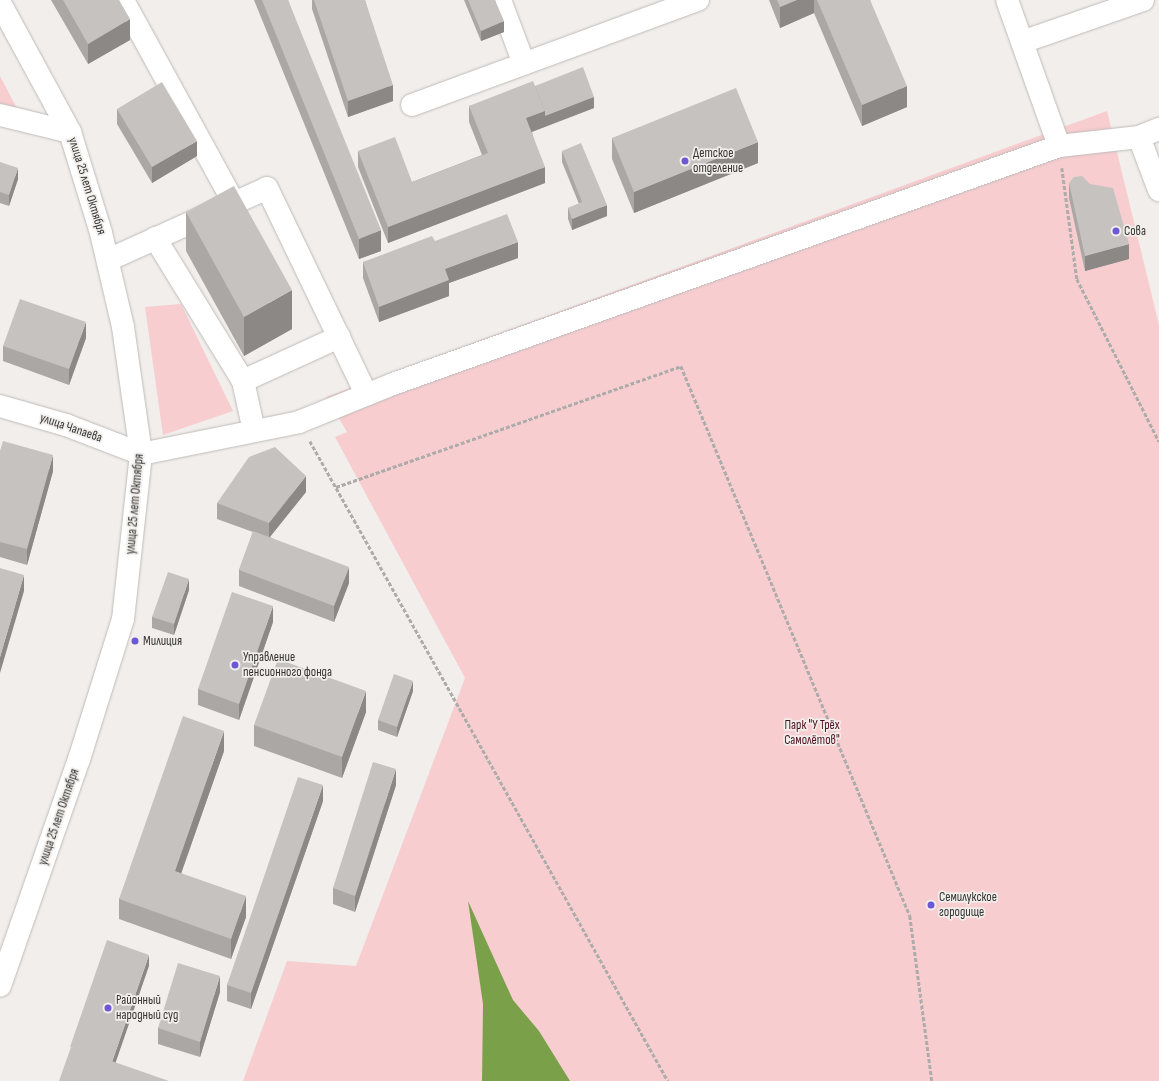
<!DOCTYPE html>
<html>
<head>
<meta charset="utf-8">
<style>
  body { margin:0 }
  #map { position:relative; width:1159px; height:1081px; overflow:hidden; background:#f1eeeb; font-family:"Sofia Sans Condensed",sans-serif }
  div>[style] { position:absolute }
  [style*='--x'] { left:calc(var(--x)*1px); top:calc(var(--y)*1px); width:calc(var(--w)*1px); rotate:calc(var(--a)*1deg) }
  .green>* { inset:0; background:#f7cdd0 }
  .water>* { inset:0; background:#7aa14a }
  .path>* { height:2.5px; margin-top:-1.25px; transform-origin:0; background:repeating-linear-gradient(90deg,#aeacaa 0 4px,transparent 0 6px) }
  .roads { filter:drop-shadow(0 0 1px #bebbb8) drop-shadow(0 0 1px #bebbb8) }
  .minor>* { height:22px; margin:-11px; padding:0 11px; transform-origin:11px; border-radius:11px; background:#fff }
  .wall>* { inset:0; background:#aaa7a5 }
  .shaded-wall>* { inset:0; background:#8b8886 }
  .building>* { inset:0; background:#c6c2c0 }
  .dots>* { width:11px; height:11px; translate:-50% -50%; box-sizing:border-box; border:2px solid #f1eeeb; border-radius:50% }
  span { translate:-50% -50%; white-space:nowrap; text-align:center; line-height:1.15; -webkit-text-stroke:3.5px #f1eeeb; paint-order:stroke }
  .poi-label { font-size:13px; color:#353433 }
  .left { translate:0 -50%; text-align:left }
  .street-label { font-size:13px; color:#353433 }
  .park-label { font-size:13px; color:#4f101e }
</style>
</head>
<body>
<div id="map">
  <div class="green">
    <div style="clip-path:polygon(0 76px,21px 116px,0 111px)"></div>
    <div style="clip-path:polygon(1107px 111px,1159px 325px,1159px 1081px,243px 1081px,287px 961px,356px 966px,465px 678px,335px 437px,347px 432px,326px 397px)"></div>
    <div style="clip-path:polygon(181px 304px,233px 411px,163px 435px,145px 307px)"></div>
  </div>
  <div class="water">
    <div style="clip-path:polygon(468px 901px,513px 1000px,539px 1031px,570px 1081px,482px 1081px,483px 1004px)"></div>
  </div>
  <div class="path">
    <div style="--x:1062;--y:168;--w:112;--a:82.3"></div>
    <div style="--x:1077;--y:279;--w:182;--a:63.2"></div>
    <div style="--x:310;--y:441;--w:733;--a:60.78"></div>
    <div style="--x:336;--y:487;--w:366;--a:-19.3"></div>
    <div style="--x:681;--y:366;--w:596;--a:67.39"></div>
    <div style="--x:910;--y:916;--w:166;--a:82.4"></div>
  </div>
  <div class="roads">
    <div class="minor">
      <div style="--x:500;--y:0;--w:68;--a:69.4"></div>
      <div style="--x:1007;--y:0;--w:155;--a:70.4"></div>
      <div style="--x:0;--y:3;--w:147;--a:61.5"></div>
      <div style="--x:70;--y:132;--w:106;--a:72.9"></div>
      <div style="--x:101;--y:233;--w:97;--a:76.8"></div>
      <div style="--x:123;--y:327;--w:128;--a:81.9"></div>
      <div style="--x:141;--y:454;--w:166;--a:96.2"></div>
      <div style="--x:123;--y:619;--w:147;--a:107.4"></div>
      <div style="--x:79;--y:759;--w:240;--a:109.2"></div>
      <div style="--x:1022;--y:42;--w:128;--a:-19.1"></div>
      <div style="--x:412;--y:105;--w:305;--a:-20.2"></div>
      <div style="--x:0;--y:115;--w:72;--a:13.7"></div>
      <div style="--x:1139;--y:137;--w:57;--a:69.3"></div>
      <div style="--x:234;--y:203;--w:36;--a:-24"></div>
      <div style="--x:267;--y:188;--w:229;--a:64.3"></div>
      <div style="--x:155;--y:238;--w:168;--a:58.4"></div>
      <div style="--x:108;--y:260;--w:138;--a:-24.3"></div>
      <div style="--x:234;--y:203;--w:231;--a:-118.7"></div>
      <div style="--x:0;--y:406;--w:69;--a:16.1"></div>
      <div style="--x:66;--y:425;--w:80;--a:21.1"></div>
      <div style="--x:141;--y:454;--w:161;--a:-11.4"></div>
      <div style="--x:299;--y:422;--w:101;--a:-22"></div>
      <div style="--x:393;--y:384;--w:707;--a:-19.66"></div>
      <div style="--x:1059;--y:146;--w:81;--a:-6.4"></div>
      <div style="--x:1139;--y:137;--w:22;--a:-22"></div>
      <div style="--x:254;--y:431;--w:51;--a:-102.4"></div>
      <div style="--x:243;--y:381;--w:106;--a:-24.6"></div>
    </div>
  </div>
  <div class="wall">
    <div style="clip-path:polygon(51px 0,119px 0,130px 40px,88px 64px)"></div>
    <div style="clip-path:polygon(254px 0,288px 0,381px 251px,359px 259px)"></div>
    <div style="clip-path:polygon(312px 0,365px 0,393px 101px,348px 117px,312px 9px)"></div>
    <div style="clip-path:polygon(464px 0,495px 0,504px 32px,481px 41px)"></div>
    <div style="clip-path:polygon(769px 0,870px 0,907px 107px,862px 126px,814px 13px,780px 28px)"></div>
    <div style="clip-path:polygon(535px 86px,594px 108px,532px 132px,545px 183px,388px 243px,358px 167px,358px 151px,412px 182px,482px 155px,469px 122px,469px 106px)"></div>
    <div style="clip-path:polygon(117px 109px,197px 156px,152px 183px,117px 124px)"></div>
    <div style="clip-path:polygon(612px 138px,758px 163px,634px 213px,612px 159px)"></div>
    <div style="clip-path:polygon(562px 151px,607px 216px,572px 230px,568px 219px,568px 208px,579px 204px,562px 162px)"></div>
    <div style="clip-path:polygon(0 162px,18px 179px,9px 206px,0 203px)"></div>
    <div style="clip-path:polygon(1069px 183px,1129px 259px,1085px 271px,1069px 198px)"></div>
    <div style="clip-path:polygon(186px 212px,292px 329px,244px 356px,186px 251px)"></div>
    <div style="clip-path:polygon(435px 241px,518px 258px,449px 283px,449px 296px,379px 322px,363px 278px,363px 262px)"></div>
    <div style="clip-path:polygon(86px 338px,69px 385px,3px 361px,3px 346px)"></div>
    <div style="clip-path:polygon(0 451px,53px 471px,27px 565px,0 557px)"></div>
    <div style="clip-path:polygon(306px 492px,270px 537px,349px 583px,334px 622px,239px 586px,239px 570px,253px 532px,217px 519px,217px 503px)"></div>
    <div style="clip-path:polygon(189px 590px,174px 635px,152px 628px,152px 617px)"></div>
    <div style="clip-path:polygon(273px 622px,239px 720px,198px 705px,198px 689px)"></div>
    <div style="clip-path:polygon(413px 691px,397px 737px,378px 730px,378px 720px)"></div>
    <div style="clip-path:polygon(366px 712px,342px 778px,254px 746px,254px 725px)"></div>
    <div style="clip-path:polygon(224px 751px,181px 873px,246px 917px,231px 959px,119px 919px,119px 899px)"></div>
    <div style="clip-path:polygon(396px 785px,355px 912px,333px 904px,333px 888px)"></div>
    <div style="clip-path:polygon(323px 801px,251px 1009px,227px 1001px,227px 985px)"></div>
    <div style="clip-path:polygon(220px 992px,200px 1057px,158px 1044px,158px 1028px)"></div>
  </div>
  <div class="shaded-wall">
    <div style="clip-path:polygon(797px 0,814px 0,814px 13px,780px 28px,780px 7px)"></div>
    <div style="clip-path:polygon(130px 19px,130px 40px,88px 64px,88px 44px)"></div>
    <div style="clip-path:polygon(504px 21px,504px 32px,481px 41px,481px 31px)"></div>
    <div style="clip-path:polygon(393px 85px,393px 101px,348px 117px,348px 101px)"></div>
    <div style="clip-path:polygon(907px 86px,907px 107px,862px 126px,862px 105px)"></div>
    <div style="clip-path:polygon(594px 97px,594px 108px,526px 134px,526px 118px,545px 111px)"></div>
    <div style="clip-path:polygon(197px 141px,197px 156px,152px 183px,152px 167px)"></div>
    <div style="clip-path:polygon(758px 142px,758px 163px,634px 213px,634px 192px)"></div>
    <div style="clip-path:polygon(545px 167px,545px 183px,388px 243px,388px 227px)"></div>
    <div style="clip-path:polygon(18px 168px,18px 179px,9px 206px,9px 195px)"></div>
    <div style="clip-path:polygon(607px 205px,607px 216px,572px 230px,572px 219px)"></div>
    <div style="clip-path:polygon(381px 230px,381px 251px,359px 259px,359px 239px)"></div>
    <div style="clip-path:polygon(518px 242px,518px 258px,449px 283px,449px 296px,379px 322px,379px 307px,445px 269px)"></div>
    <div style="clip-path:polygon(1129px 244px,1129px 259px,1085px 271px,1085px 256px)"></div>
    <div style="clip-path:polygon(292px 290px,292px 329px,244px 356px,244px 317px)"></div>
    <div style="clip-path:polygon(86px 322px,86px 338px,69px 385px,69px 369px)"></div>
    <div style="clip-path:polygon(53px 455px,53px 471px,27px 565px,27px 549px)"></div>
    <div style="clip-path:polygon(306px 476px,306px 492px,269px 538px,269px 523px)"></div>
    <div style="clip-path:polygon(349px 567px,349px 583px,334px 622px,334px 606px)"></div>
    <div style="clip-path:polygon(24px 575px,24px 591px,0 673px,0 657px)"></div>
    <div style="clip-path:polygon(189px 579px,189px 590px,174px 635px,174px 624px)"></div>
    <div style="clip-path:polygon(273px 606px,273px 622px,239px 720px,239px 704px)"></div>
    <div style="clip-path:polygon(413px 681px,413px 691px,397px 737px,397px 727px)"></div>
    <div style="clip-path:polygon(366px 691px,366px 712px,342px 778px,342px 757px)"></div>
    <div style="clip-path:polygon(224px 731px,224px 751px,175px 891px,175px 871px)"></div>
    <div style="clip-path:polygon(396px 769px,396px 785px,355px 912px,355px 896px)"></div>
    <div style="clip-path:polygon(323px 785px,323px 801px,251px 1009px,251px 993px)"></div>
    <div style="clip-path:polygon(246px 896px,246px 917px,231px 959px,231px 939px)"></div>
    <div style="clip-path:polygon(149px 955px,149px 966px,112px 1073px,112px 1062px)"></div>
    <div style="clip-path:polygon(220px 976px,220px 992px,200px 1057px,200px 1042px)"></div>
  </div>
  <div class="building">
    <div style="clip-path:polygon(63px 0,119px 0,130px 19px,88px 44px)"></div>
    <div style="clip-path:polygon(262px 0,288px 0,381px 230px,359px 239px)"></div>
    <div style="clip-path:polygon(314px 0,365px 0,393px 85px,348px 101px)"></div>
    <div style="clip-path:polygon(468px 0,495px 0,504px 21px,481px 31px)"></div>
    <div style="clip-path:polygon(777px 0,797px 0,780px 7px)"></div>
    <div style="clip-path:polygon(817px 0,870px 0,907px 86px,862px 105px)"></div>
    <div style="clip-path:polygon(583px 67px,594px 97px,545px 116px,545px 111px,535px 86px)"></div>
    <div style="clip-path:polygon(533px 81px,545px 111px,526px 118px,545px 167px,388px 227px,358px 151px,395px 137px,412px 182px,488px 153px,469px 106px)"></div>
    <div style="clip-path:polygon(162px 82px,197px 141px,152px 167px,117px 109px)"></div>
    <div style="clip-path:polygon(736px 88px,758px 142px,634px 192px,612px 138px)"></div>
    <div style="clip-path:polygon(581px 143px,607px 205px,572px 219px,568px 208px,582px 202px,562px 151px)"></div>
    <div style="clip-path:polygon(0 162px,18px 168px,9px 195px,0 192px)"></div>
    <div style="clip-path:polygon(1082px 176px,1090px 184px,1113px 188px,1129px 244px,1085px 256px,1069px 183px,1074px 177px)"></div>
    <div style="clip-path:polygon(234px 186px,292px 290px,244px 317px,186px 212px)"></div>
    <div style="clip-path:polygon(507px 214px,518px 242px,445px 269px,449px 280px,379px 307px,363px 262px,432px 236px,435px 241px)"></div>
    <div style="clip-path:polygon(20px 299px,86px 322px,69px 369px,3px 346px)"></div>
    <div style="clip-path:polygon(3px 441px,53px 455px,27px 549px,0 542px,0 451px)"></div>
    <div style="clip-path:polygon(275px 447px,306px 476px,269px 523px,217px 503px,249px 457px)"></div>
    <div style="clip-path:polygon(253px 531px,349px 567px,334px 606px,239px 570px)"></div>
    <div style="clip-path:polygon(0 568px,24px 575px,0 657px)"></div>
    <div style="clip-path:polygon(168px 572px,189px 579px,174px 624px,152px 617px)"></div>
    <div style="clip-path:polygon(232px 592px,273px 606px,239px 704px,198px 689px)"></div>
    <div style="clip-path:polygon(278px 659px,366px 691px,342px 757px,254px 725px)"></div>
    <div style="clip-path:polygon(394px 674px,413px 681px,397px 727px,378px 720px)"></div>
    <div style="clip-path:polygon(183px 716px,224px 731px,175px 871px,246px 896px,231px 939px,119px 899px)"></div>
    <div style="clip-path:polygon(373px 762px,396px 769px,355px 896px,333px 888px)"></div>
    <div style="clip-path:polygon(298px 777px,323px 785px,251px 993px,227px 985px)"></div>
    <div style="clip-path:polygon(107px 940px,149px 955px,112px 1062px,70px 1047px)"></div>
    <div style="clip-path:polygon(178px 963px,220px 976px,200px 1042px,158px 1028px)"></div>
    <div style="clip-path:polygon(71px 1047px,169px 1081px,59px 1081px)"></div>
  </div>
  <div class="dots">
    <div style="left:685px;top:161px;background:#6a59d3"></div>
    <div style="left:1116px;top:231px;background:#6a59d3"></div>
    <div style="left:135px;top:641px;background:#6a59d3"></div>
    <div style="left:235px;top:665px;background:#6a59d3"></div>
    <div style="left:931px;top:905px;background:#6a59d3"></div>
    <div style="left:108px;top:1008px;background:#6a59d3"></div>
  </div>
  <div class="poi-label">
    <span class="left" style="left:693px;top:161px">Детское<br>отделение</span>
    <span class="left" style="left:1124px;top:231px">Сова</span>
    <span class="left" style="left:143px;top:641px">Милиция</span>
    <span class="left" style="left:243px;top:665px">Управление<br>пенсионного фонда</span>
    <span class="left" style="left:939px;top:905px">Семилукское<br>городище</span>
    <span class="left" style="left:116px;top:1008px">Районный<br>народный суд</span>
  </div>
  <div class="street-label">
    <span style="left:87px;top:186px;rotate:73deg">улица 25 лет Октября</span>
    <span style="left:71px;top:428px;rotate:19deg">улица Чапаева</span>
    <span style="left:135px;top:504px;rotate:-85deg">улица 25 лет Октября</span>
    <span style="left:59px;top:817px;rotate:-71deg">улица 25 лет Октября</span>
  </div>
  <div class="park-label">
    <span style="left:812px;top:733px">Парк "У Трёх<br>Самолётов"</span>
  </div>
</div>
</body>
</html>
